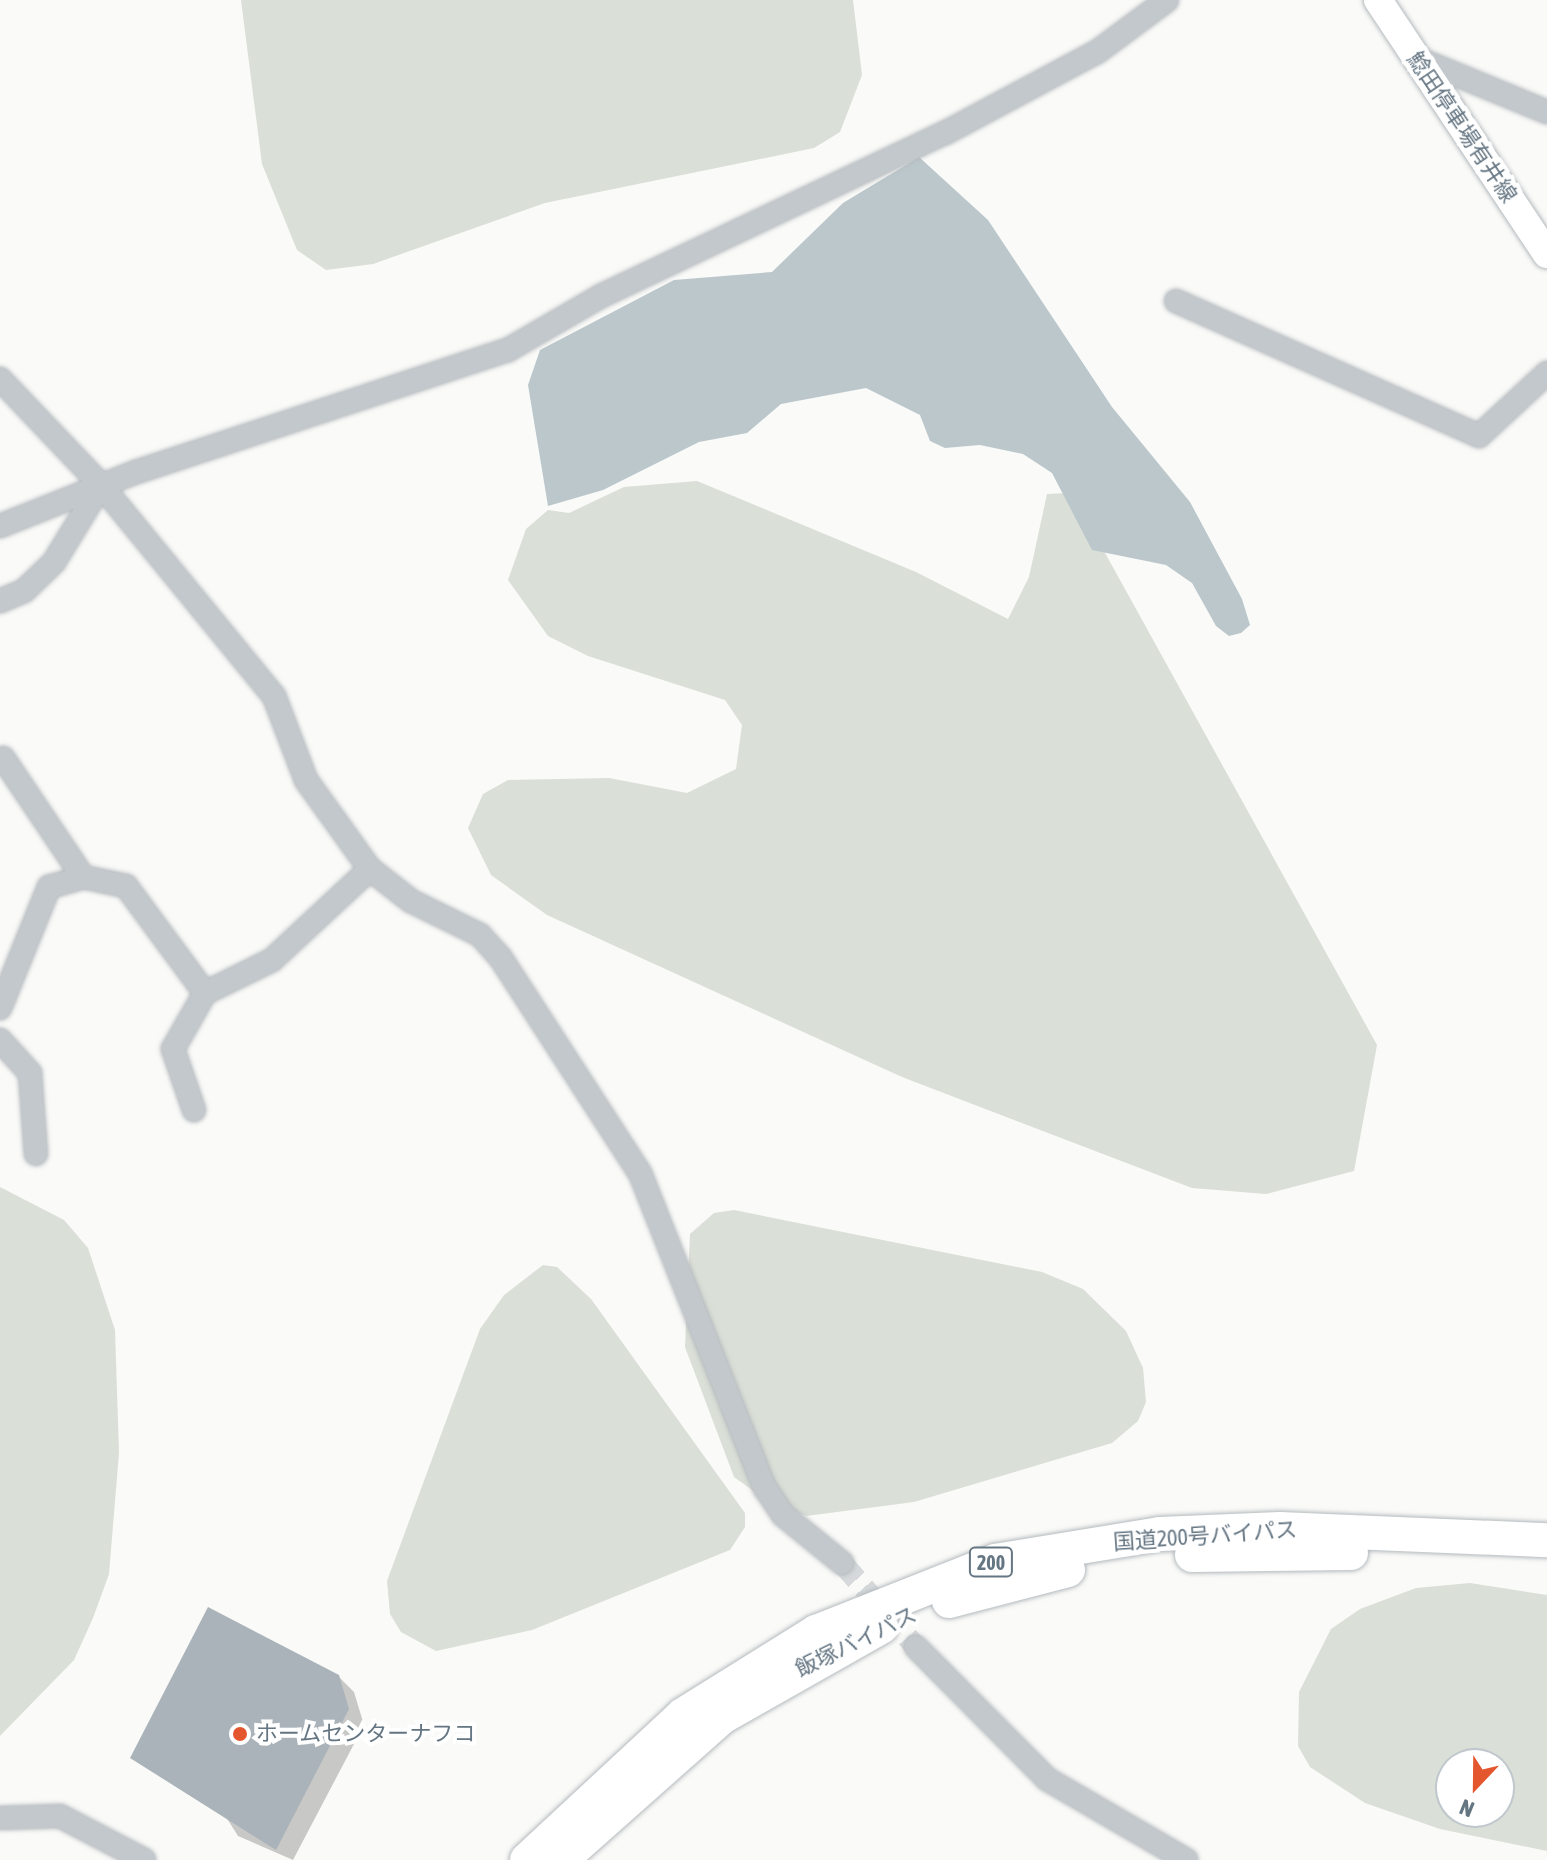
<!DOCTYPE html>
<html>
<head>
<meta charset="utf-8">
<style>
  body { margin:0 }
  #map { position:relative; width:1547px; height:1860px; overflow:hidden; background:#fafaf8; font-family:"Asap Condensed","Noto Sans JP",sans-serif }
  div>[style] { position:absolute }
  [style*='--x'] { left:calc(var(--x)*1px); top:calc(var(--y)*1px); width:calc(var(--w)*1px); rotate:calc(var(--a)*1deg) }
  .green>* { inset:0; background:#dadfd7 }
  .water>* { inset:0; background:#bbc7cb }
  .shadow>* { inset:0; background:#0003 }
  .building>* { inset:0; background:#aab3b9 }
  .minor-tunnel>* { height:22px; margin-top:-11px; transform-origin:0; background:repeating-linear-gradient(90deg,#d5d9db 0 22px,transparent 0 33px) }
  .roads { filter:drop-shadow(0 0 2px #b5babe) drop-shadow(0 0 2px #b5babe) }
  .minor>* { height:22px; margin:-11px; padding:0 11px; transform-origin:11px; border-radius:11px; background:#c3c8cc }
  .major>* { height:28px; margin:-14px; padding:0 14px; transform-origin:14px; border-radius:14px; background:#fff }
  .highway>* { height:34px; margin:-17px; padding:0 17px; transform-origin:17px; border-radius:17px; background:#fff }
  .dots>* { width:22px; height:22px; translate:-50% -50%; box-sizing:border-box; border:4px solid #fff; border-radius:50% }
  span { translate:-50% -50%; white-space:nowrap; text-align:center; line-height:1.15; -webkit-text-stroke:8px #fff; paint-order:stroke }
  .shield-label span { padding:2px 6px; background:#fff; border:2px solid; border-radius:6px; -webkit-text-stroke-width:0 }
  .shield-label { font-size:20px; color:#657683; font-weight:700 }
  .street-label { font-size:22px; color:#657683 }
  .poi-label { font-size:22px; color:#657683 }
  .left { translate:0 -50%; text-align:left }
  .north { position:absolute; left:1435px; top:1748px; width:80px; height:80px; box-sizing:border-box; background:#fff; border:2px solid #c1c8cd; border-radius:50%; rotate:202deg; font-size:22px; font-weight:700; line-height:32px; text-align:center; color:#657683 }
  .north::after { content:''; display:block; margin:auto; width:28px; height:36px; background:#e4572e; clip-path:polygon(50% 0,100% 100%,50% 72%,0 100%) }
</style>
</head>
<body>
<div id="map">
  <div class="green">
    <div style="clip-path:polygon(241px 0,853px 0,862px 75px,840px 132px,814px 148px,545px 203px,373px 264px,326px 270px,297px 250px,262px 164px)"></div>
    <div style="clip-path:polygon(697px 481px,916px 572px,1008px 619px,1029px 577px,1047px 494px,1067px 493px,1078px 504px,1377px 1045px,1354px 1171px,1266px 1194px,1192px 1188px,902px 1077px,547px 915px,491px 875px,468px 828px,483px 794px,508px 780px,609px 778px,687px 793px,736px 769px,742px 725px,725px 700px,588px 656px,548px 636px,508px 580px,526px 529px,548px 510px,569px 513px,624px 487px)"></div>
    <div style="clip-path:polygon(0 1187px,64px 1220px,88px 1248px,115px 1330px,119px 1453px,109px 1574px,93px 1618px,74px 1660px,0 1736px)"></div>
    <div style="clip-path:polygon(734px 1210px,1042px 1272px,1083px 1289px,1126px 1331px,1143px 1368px,1146px 1402px,1138px 1421px,1112px 1443px,914px 1502px,806px 1516px,766px 1500px,734px 1477px,685px 1347px,690px 1234px,714px 1213px)"></div>
    <div style="clip-path:polygon(543px 1265px,557px 1267px,591px 1299px,745px 1513px,745px 1527px,730px 1550px,532px 1630px,436px 1651px,401px 1632px,390px 1614px,387px 1581px,480px 1329px,504px 1295px)"></div>
    <div style="clip-path:polygon(evenodd,1470px 1583px,1547px 1595px,1547px 1851px,1440px 1829px,1365px 1803px,1310px 1767px,1298px 1746px,1299px 1692px,1331px 1629px,1360px 1609px,1416px 1588px,1470px 1583px,1451px 1764px,1499px 1764px,1499px 1812px,1451px 1812px,1451px 1764px)"></div>
  </div>
  <div class="water">
    <div style="clip-path:polygon(919px 157px,988px 220px,1112px 407px,1190px 502px,1242px 599px,1250px 625px,1241px 633px,1229px 636px,1216px 626px,1192px 583px,1166px 565px,1092px 550px,1052px 473px,1023px 454px,980px 445px,945px 448px,930px 441px,920px 415px,866px 388px,781px 404px,747px 433px,699px 442px,603px 490px,548px 506px,528px 385px,540px 350px,674px 280px,772px 272px,843px 203px)"></div>
  </div>
  <div class="shadow">
    <div style="clip-path:polygon(338px 1676px,354px 1692px,364px 1725px,293px 1860px,238px 1836px,226px 1817px,132px 1758px)"></div>
  </div>
  <div class="building">
    <div style="clip-path:polygon(208px 1607px,339px 1675px,349px 1709px,276px 1850px,130px 1758px)"></div>
  </div>
  <div class="minor-tunnel">
    <div style="--x:842;--y:1563;--w:112;--a:48.6"></div>
  </div>
  <div class="roads">
    <div class="minor">
      <div style="--x:1416;--y:58;--w:142;--a:22.4"></div>
      <div style="--x:1176;--y:301;--w:332;--a:24"></div>
      <div style="--x:1479;--y:436;--w:93;--a:-42.8"></div>
      <div style="--x:0;--y:379;--w:146;--a:46.4"></div>
      <div style="--x:101;--y:485;--w:273;--a:50.7"></div>
      <div style="--x:274;--y:696;--w:90;--a:69.1"></div>
      <div style="--x:306;--y:780;--w:110;--a:54.3"></div>
      <div style="--x:370;--y:869;--w:52;--a:38"></div>
      <div style="--x:411;--y:901;--w:77;--a:26.2"></div>
      <div style="--x:480;--y:935;--w:30;--a:48"></div>
      <div style="--x:500;--y:957;--w:257;--a:57.1"></div>
      <div style="--x:640;--y:1173;--w:339;--a:68.4"></div>
      <div style="--x:765;--y:1488;--w:32;--a:56"></div>
      <div style="--x:783;--y:1515;--w:76;--a:39.1"></div>
      <div style="--x:0;--y:526;--w:146;--a:-21.7"></div>
      <div style="--x:136;--y:472;--w:391;--a:-18.2"></div>
      <div style="--x:508;--y:350;--w:108;--a:-30.1"></div>
      <div style="--x:601;--y:296;--w:381;--a:-25.4"></div>
      <div style="--x:945;--y:133;--w:172;--a:-28.1"></div>
      <div style="--x:1097;--y:52;--w:87;--a:-36.6"></div>
      <div style="--x:0;--y:601;--w:26;--a:-23"></div>
      <div style="--x:24;--y:591;--w:42;--a:-44"></div>
      <div style="--x:54;--y:562;--w:90;--a:-58.6"></div>
      <div style="--x:3;--y:758;--w:143;--a:56.1"></div>
      <div style="--x:0;--y:1008;--w:131;--a:-68"></div>
      <div style="--x:49;--y:887;--w:35;--a:-16"></div>
      <div style="--x:83;--y:877;--w:44;--a:11.8"></div>
      <div style="--x:126;--y:886;--w:133;--a:53.6"></div>
      <div style="--x:205;--y:993;--w:75;--a:-26.2"></div>
      <div style="--x:272;--y:960;--w:134;--a:-42.9"></div>
      <div style="--x:0;--y:1040;--w:45;--a:47.7"></div>
      <div style="--x:30;--y:1073;--w:81;--a:85.8"></div>
      <div style="--x:194;--y:1110;--w:65;--a:-109"></div>
      <div style="--x:173;--y:1049;--w:64;--a:-60.3"></div>
      <div style="--x:916;--y:1647;--w:186;--a:45.2"></div>
      <div style="--x:1047;--y:1779;--w:161;--a:30.2"></div>
      <div style="--x:0;--y:1818;--w:60;--a:-1.9"></div>
      <div style="--x:60;--y:1816;--w:95;--a:27.6"></div>
    </div>
    <div class="major">
      <div style="--x:1378;--y:0;--w:305;--a:56.4"></div>
    </div>
    <div class="highway">
      <div style="--x:1192;--y:1555;--w:159;--a:-0.7"></div>
      <div style="--x:949;--y:1601;--w:123;--a:-14.6"></div>
      <div style="--x:527;--y:1860;--w:213;--a:-42.9"></div>
      <div style="--x:683;--y:1715;--w:157;--a:-32"></div>
      <div style="--x:816;--y:1632;--w:193;--a:-21.6"></div>
      <div style="--x:995;--y:1561;--w:167;--a:-9.3"></div>
      <div style="--x:1160;--y:1534;--w:120;--a:-2.4"></div>
      <div style="--x:1280;--y:1529;--w:267;--a:2.4"></div>
      <div style="--x:561;--y:1860;--w:215;--a:-41.6"></div>
      <div style="--x:722;--y:1717;--w:183;--a:-29.5"></div>
    </div>
  </div>
  <div class="dots">
    <div style="left:240px;top:1734px;background:#e4572e"></div>
  </div>
  <div class="shield-label">
    <span style="left:991px;top:1562px">200</span>
  </div>
  <div class="street-label">
    <span style="left:1462px;top:127px;rotate:56deg">鯰田停車場有井線</span>
    <span style="left:1205px;top:1536px;rotate:-4deg">国道200号バイパス</span>
    <span style="left:856px;top:1642px;rotate:-26deg">飯塚バイパス</span>
  </div>
  <div class="poi-label">
    <span class="left" style="left:256px;top:1734px">ホームセンターナフコ</span>
  </div>
  <div class="north">N</div>
</div>
</body>
</html>
